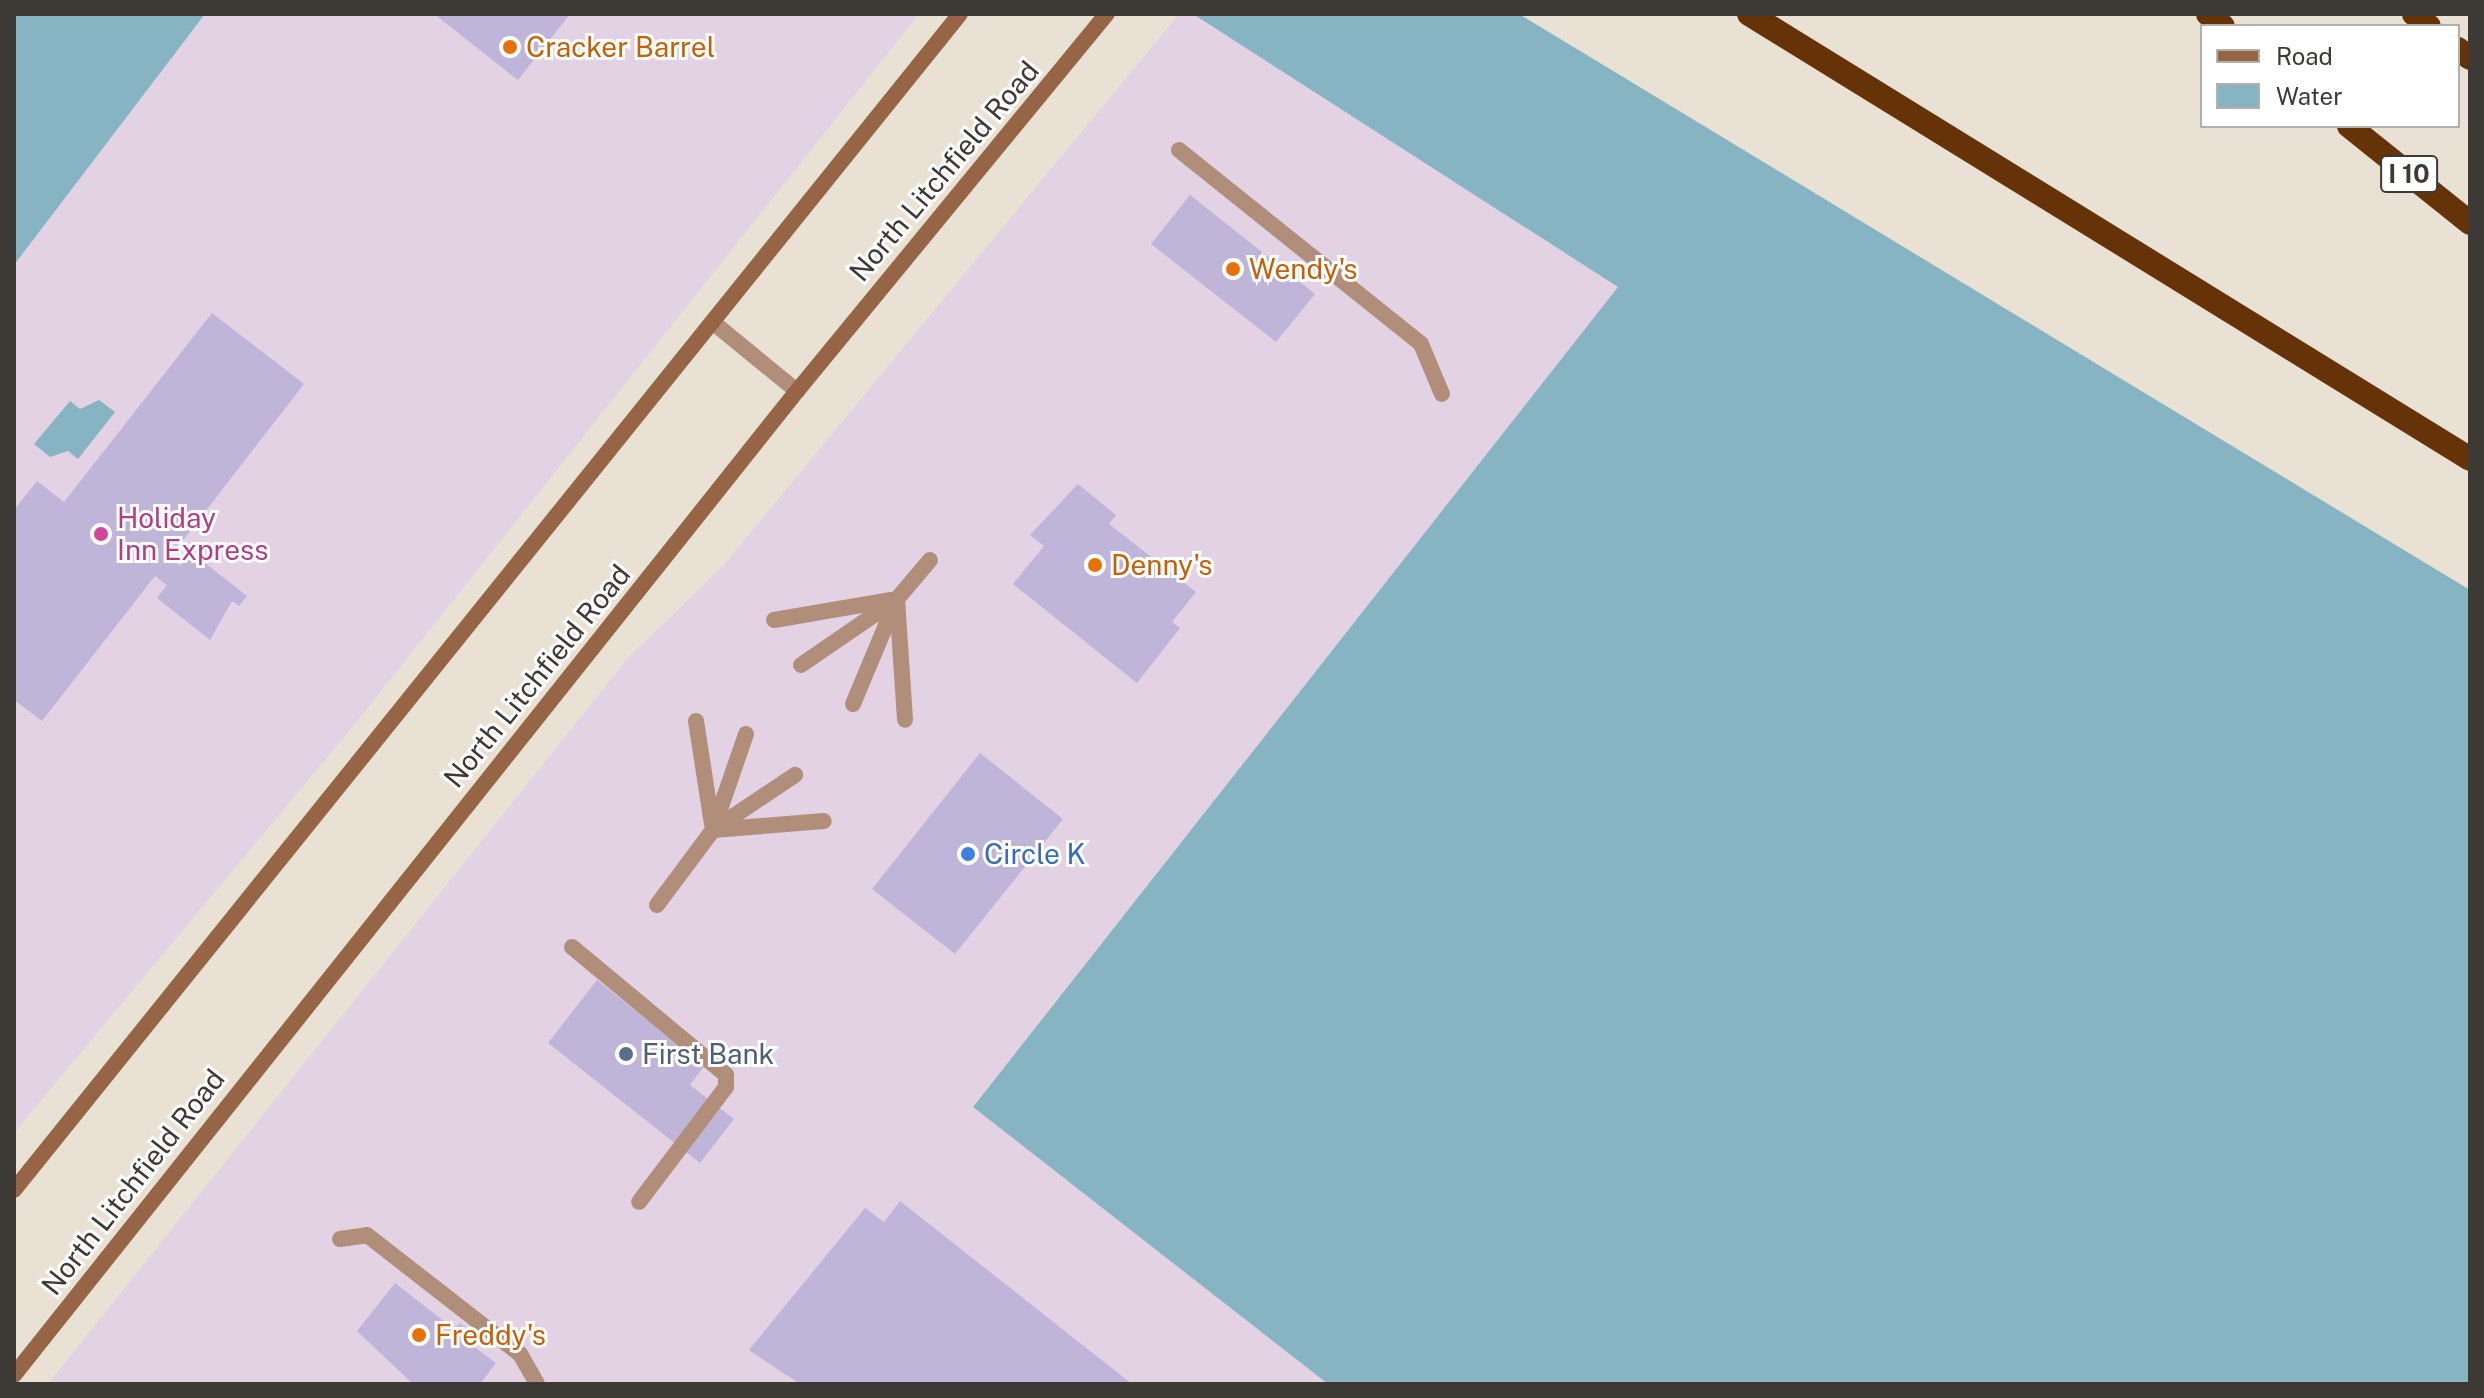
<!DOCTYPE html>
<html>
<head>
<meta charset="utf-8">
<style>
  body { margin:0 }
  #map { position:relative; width:2484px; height:1398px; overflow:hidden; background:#eae1d5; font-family:"Public Sans",sans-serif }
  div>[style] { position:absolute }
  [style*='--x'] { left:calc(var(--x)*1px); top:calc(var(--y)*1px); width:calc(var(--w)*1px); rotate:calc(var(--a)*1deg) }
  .commercial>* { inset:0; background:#e2d2e4 }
  .water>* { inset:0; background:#87b4c2 }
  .building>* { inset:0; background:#bfb5d9 }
  .service>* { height:16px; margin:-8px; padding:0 8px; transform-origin:8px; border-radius:8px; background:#b08e7a }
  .secondary>* { height:16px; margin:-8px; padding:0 8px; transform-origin:8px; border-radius:8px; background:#956546 }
  .motorway>* { height:24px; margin:-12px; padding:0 12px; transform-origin:12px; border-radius:12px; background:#663309 }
  .dots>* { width:22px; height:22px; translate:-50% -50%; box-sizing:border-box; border:4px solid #fff; border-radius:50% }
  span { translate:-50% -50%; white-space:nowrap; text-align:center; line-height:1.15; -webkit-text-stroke:6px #fff; paint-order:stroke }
  .shield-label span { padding:2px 6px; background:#fff; border:2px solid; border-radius:6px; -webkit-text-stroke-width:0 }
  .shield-label { font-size:26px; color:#3d3934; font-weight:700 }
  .food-label { font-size:28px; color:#c56008 }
  .left { translate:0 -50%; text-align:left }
  .street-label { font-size:28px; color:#3d3934 }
  .hotel-label { font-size:28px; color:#b23c85 }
  .shop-label { font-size:28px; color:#366cbe }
  .service-label { font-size:28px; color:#4e5e75 }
  .frame { position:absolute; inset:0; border:16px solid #3d3934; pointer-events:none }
  .legend { position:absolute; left:2200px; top:24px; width:260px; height:104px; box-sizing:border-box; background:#fff; border:2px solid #b1b0ae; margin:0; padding:10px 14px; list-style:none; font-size:24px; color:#3d3934 }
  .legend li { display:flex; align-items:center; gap:16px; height:40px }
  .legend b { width:40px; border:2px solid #b1b0ae }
</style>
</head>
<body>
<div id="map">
  <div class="commercial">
    <div style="clip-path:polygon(205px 14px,919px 14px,355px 724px,14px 1133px,14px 265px)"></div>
    <div style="clip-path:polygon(1179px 14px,1193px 14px,1618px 287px,973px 1106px,1328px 1384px,48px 1384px,627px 659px,723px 566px)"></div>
  </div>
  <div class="water">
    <div style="clip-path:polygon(14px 14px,205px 14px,14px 265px)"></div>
    <div style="clip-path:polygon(1193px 14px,1519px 14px,2470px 590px,2470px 1384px,1328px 1384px,973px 1107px,1618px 287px)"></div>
    <div style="clip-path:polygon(99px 400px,115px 412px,78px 459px,68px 451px,50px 457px,34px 444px,70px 401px,80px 409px)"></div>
  </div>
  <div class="building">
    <div style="clip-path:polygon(434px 14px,570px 14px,518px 80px)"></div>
    <div style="clip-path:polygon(1190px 195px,1315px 294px,1276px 342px,1151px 244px)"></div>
    <div style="clip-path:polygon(212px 313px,304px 384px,170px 557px,180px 566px,191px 552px,247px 596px,239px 606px,232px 601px,210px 640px,157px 598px,167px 585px,155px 576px,42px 721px,14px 700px,14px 510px,37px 481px,64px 502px)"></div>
    <div style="clip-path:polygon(1078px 484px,1116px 515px,1109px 524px,1196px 592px,1172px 622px,1180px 628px,1137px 683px,1013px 584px,1044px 546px,1030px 535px)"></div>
    <div style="clip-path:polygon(980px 753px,1063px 819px,955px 954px,872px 889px)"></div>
    <div style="clip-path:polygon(597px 980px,705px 1065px,690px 1085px,734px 1119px,700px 1163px,548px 1043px)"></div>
    <div style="clip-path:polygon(900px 1201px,1132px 1384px,800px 1384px,749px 1350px,865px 1208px,884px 1222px)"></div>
    <div style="clip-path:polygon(395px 1283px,454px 1329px,460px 1323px,480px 1339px,474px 1347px,496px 1363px,480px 1384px,413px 1384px,357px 1331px)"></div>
  </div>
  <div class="service">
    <div style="--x:1179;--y:150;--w:310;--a:38.7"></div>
    <div style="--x:1421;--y:344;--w:54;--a:67.2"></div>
    <div style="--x:715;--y:324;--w:106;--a:39.3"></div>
    <div style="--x:774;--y:620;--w:119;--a:-9.7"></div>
    <div style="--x:801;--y:665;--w:116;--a:-34.5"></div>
    <div style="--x:897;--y:599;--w:121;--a:86.2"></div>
    <div style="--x:853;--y:704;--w:114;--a:-67.3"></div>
    <div style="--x:897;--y:599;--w:51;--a:-49.8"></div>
    <div style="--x:696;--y:721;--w:104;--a:81.2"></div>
    <div style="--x:746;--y:734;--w:102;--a:109"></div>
    <div style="--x:713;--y:830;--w:111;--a:-4.6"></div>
    <div style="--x:657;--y:905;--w:94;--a:-53.3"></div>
    <div style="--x:713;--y:830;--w:99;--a:-33.9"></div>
    <div style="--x:572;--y:947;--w:200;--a:39.7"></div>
    <div style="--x:726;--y:1075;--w:12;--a:90"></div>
    <div style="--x:726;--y:1087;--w:144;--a:127.1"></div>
    <div style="--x:340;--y:1239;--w:27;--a:-8"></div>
    <div style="--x:367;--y:1235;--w:194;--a:37.9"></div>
    <div style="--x:520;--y:1354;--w:34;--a:60"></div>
  </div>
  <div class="secondary">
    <div style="--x:14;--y:1190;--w:1509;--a:-51.19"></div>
    <div style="--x:14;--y:1375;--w:1258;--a:-51.49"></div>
    <div style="--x:797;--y:391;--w:488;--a:-50.6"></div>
  </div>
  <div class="motorway">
    <div style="--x:1749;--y:14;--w:847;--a:31.68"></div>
    <div style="--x:2208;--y:14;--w:19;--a:39"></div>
    <div style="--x:2414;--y:14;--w:19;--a:39"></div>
    <div style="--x:2458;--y:49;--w:15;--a:37"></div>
    <div style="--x:2349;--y:126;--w:155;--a:38.7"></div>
  </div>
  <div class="dots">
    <div style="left:510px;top:47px;background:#e8710a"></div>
    <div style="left:1233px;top:269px;background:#e8710a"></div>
    <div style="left:101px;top:534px;background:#d1479c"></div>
    <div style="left:1095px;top:565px;background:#e8710a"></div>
    <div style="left:968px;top:854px;background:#3f7fe0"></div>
    <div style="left:626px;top:1054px;background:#5c6f8a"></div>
    <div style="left:419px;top:1335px;background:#e8710a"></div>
  </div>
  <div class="shield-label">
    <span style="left:2409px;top:174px">I 10</span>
  </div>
  <div class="food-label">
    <span class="left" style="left:526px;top:47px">Cracker Barrel</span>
    <span class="left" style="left:1249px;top:269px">Wendy's</span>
    <span class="left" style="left:1111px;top:565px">Denny's</span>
    <span class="left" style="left:435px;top:1335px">Freddy's</span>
  </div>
  <div class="street-label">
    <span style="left:944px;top:171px;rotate:-50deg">North Litchfield Road</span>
    <span style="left:537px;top:676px;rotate:-51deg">North Litchfield Road</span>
    <span style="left:133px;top:1182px;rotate:-52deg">North Litchfield Road</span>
  </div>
  <div class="hotel-label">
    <span class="left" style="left:117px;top:534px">Holiday<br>Inn Express</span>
  </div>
  <div class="shop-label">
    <span class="left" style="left:984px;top:854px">Circle K</span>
  </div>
  <div class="service-label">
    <span class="left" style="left:642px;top:1054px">First Bank</span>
  </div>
  <div class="frame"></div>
  <ul class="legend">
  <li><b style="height:10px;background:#956546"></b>Road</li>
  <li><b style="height:22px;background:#87b4c2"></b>Water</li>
  </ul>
</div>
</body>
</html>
